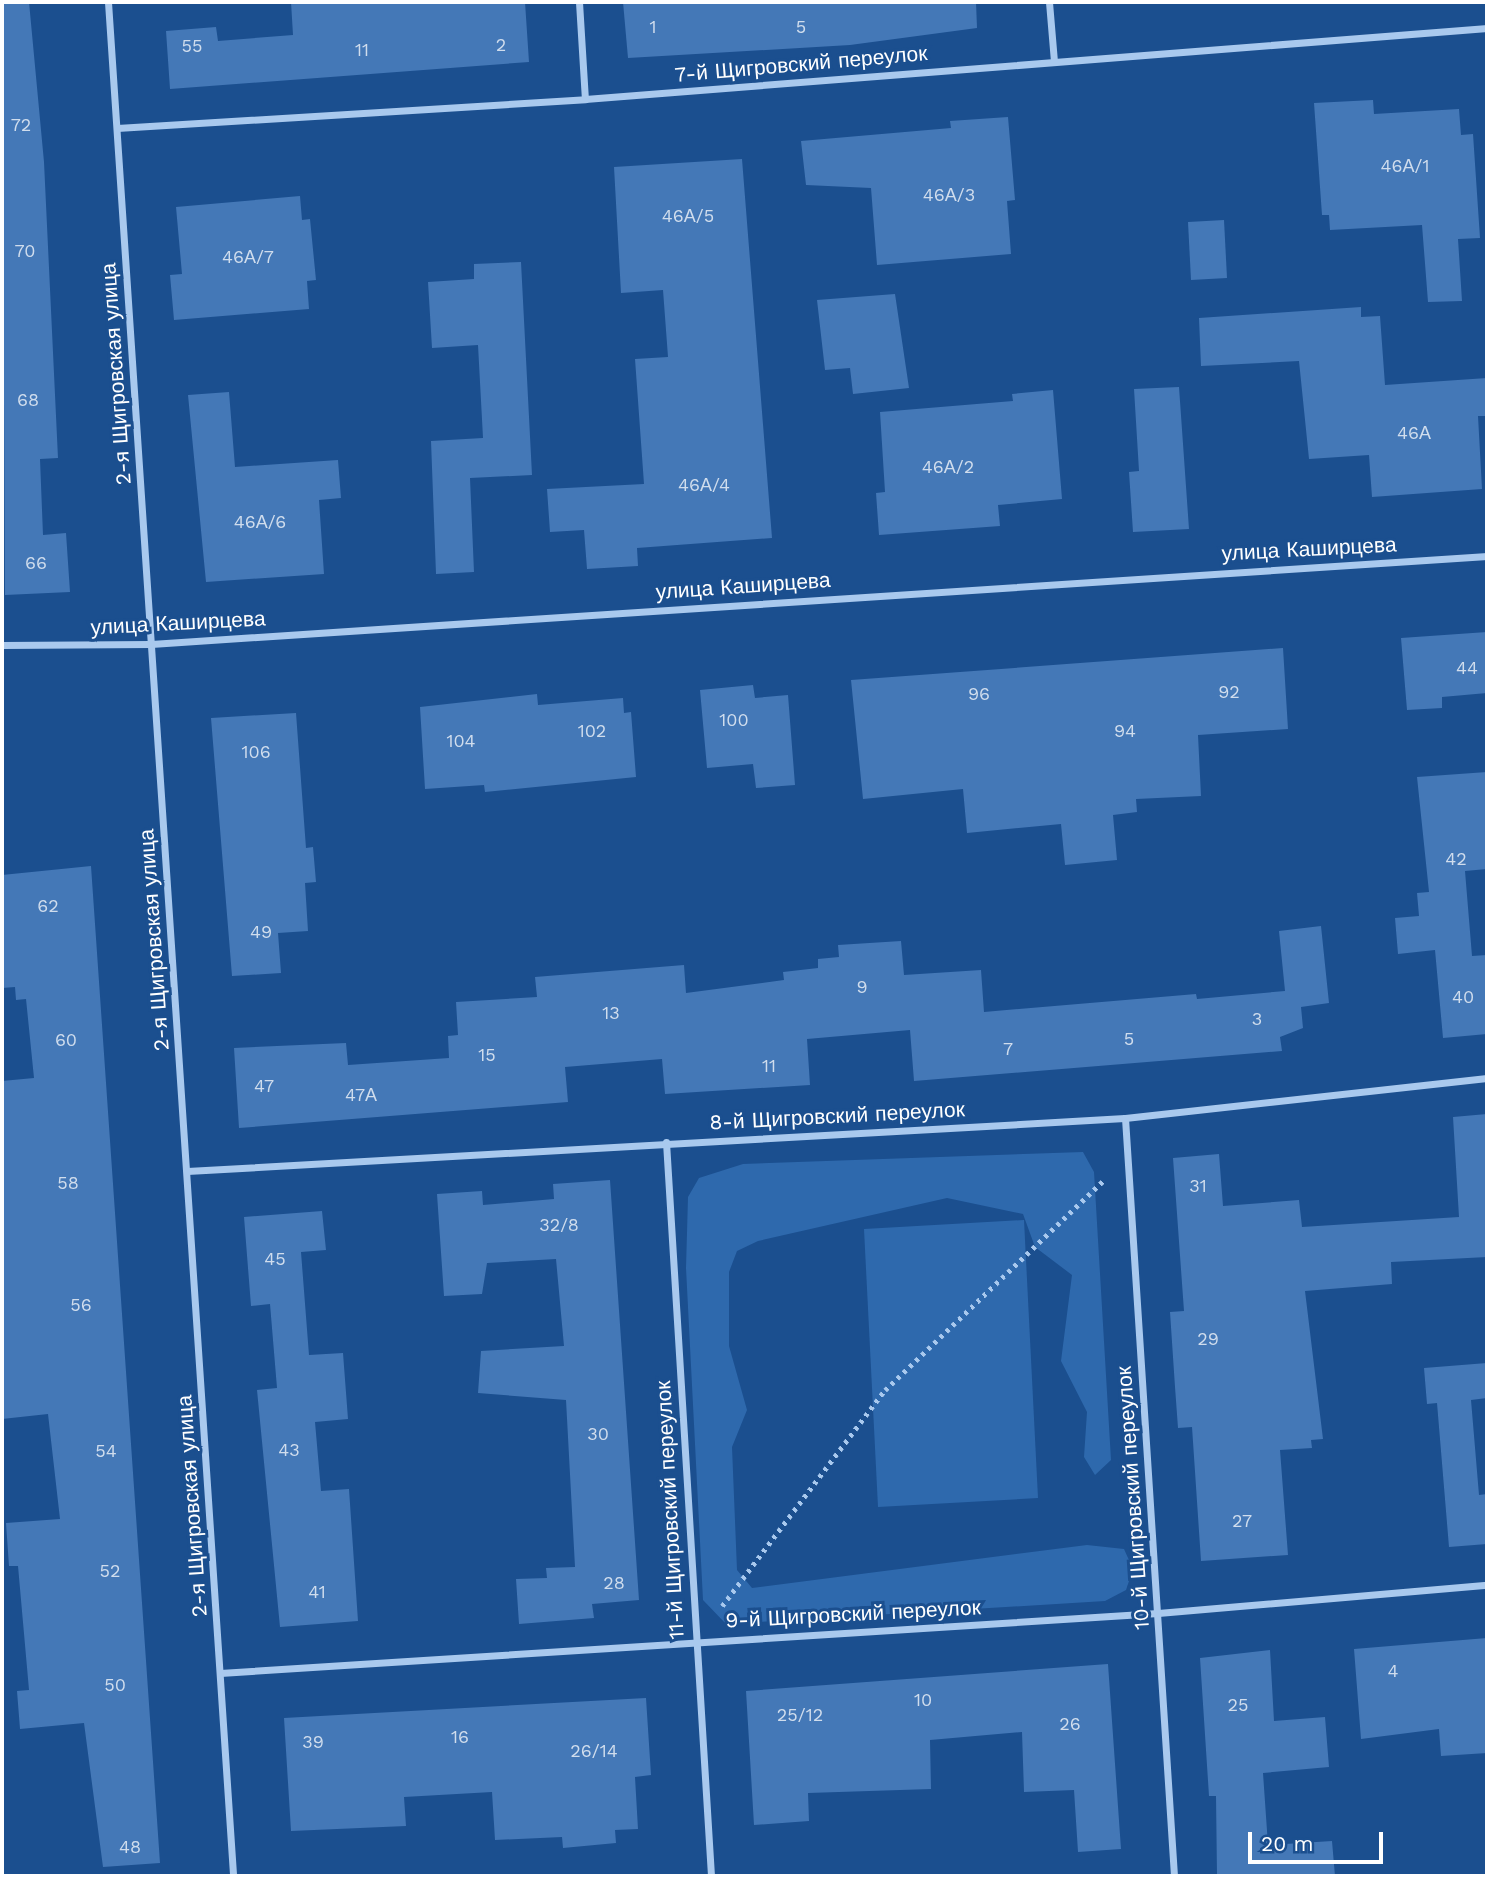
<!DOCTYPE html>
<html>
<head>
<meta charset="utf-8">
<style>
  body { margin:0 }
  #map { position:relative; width:1489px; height:1878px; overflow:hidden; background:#1b4f8f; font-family:"Work Sans",sans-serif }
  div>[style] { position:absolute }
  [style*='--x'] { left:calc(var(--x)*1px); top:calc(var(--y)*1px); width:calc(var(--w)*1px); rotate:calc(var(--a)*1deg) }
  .green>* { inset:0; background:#2e69ad }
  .building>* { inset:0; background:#4478b7 }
  .path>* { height:4.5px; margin-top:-2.25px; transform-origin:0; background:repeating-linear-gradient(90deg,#a9c9ee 0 3.5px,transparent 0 8.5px) }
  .minor>* { height:7px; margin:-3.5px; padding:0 3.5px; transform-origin:3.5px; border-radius:3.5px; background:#a9c9ee }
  span { translate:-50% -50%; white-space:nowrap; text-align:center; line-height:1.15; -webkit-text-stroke:6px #1b4f8f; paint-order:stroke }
  .number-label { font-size:18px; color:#d0dded }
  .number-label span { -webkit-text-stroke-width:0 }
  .street-label { font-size:21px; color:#fff }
  .frame { position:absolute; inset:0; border:4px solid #fff; pointer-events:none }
  .scale { position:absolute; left:1248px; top:1832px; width:135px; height:32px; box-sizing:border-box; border:4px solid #fff; border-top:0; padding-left:9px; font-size:21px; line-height:24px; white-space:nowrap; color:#fff; -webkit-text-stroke:5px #1b4f8f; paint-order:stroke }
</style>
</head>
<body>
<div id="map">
  <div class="green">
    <div style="clip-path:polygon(1083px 1152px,1094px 1172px,1111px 1460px,1095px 1475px,1084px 1457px,1087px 1412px,1061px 1361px,1072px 1275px,1035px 1247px,1023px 1214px,947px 1198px,758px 1241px,737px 1251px,729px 1272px,729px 1346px,747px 1410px,732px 1447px,737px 1570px,752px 1588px,1087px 1545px,1124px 1549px,1133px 1569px,1126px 1590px,1105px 1601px,726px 1624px,703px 1600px,686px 1268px,688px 1197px,699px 1178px,743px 1164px)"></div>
    <div style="clip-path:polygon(1024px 1220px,1038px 1498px,878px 1507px,864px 1229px)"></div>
  </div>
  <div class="building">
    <div style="clip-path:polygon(2px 2px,29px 2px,44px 162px,58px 458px,40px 459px,43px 535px,66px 533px,70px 592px,5px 595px)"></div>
    <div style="clip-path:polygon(291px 2px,525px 2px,529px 62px,170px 89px,166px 31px,216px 27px,218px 41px,293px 35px)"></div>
    <div style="clip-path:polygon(623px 2px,976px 2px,977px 28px,850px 45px,628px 58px)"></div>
    <div style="clip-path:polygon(1373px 100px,1374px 114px,1459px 109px,1461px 135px,1473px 134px,1480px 238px,1458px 239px,1462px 301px,1428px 302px,1422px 225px,1330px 230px,1329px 215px,1322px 215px,1314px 103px)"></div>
    <div style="clip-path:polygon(1008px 117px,1015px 200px,1007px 201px,1011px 254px,877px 265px,871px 188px,806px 185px,801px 141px,951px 128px,950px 121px)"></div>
    <div style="clip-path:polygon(742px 159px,772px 538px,637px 548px,638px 566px,587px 569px,584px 530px,550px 532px,547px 489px,644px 484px,635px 359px,668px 357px,663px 290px,621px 293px,614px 167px)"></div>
    <div style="clip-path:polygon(300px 196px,302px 220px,310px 219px,316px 280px,307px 281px,309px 309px,174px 320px,170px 275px,182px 274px,176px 207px)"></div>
    <div style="clip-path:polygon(1224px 220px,1227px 278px,1191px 280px,1188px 222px)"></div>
    <div style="clip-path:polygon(521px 262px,532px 475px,470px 478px,474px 572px,436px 574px,431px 441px,483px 438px,478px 345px,432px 348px,428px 282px,474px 279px,474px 264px)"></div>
    <div style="clip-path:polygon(895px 294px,909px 388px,853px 394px,850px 368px,825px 370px,817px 300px)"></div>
    <div style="clip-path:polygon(1361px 307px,1361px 317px,1380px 316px,1385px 385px,1487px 378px,1487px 416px,1478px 416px,1482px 489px,1372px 497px,1369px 455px,1309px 459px,1299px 361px,1201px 366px,1199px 318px)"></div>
    <div style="clip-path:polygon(1179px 387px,1189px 529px,1133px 532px,1129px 472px,1139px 471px,1134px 389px)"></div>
    <div style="clip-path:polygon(1053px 390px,1062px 499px,998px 505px,1000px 526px,879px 535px,876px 493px,885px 492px,880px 412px,1013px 401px,1012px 394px)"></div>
    <div style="clip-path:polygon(229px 392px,235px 467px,338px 460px,341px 498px,319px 500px,324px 574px,206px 582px,188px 395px)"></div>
    <div style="clip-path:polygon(1487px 632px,1487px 693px,1442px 697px,1442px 708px,1407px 710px,1401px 638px)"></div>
    <div style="clip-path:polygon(1283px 648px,1288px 729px,1198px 735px,1201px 796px,1136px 799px,1137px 812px,1113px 815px,1117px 860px,1065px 865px,1061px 824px,967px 833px,963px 789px,863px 799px,851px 680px)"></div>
    <div style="clip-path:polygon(753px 685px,755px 698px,788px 695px,795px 785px,756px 788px,753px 764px,707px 768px,700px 690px)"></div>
    <div style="clip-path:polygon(537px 694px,538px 705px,623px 698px,624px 713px,631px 712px,636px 777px,485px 792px,484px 785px,425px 789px,420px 707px)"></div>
    <div style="clip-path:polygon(296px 713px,306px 848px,313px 847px,316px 882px,305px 883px,308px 931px,278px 933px,281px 973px,232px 976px,211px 718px)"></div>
    <div style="clip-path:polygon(1487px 772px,1487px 869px,1465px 871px,1472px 956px,1487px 955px,1487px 1034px,1443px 1038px,1435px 950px,1398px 954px,1395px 918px,1419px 916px,1417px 893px,1429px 892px,1417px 777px)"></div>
    <div style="clip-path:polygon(91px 866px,160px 1863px,103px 1867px,84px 1723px,20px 1729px,17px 1691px,29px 1690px,18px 1566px,9px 1566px,6px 1523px,60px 1519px,48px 1414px,2px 1419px,2px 1081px,34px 1078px,26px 999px,16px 1000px,15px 987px,2px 988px,2px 875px)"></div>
    <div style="clip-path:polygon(1321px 926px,1329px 1003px,1301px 1007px,1303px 1028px,1280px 1037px,1282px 1051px,914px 1081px,910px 1030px,807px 1039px,810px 1085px,665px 1094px,662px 1059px,565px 1067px,568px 1102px,239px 1128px,234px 1048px,346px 1043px,348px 1065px,449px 1058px,448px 1036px,458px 1035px,456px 1002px,537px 997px,535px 977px,684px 965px,686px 993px,784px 980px,783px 972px,818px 968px,818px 959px,839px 957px,838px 945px,901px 941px,904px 975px,981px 970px,984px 1012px,1196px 994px,1197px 999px,1285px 991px,1279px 931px)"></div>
    <div style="clip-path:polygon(1487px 1114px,1487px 1257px,1391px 1262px,1392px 1284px,1305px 1291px,1323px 1439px,1311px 1440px,1312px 1448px,1280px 1450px,1288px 1555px,1201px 1561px,1192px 1427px,1178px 1428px,1175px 1387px,1170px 1312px,1184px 1311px,1173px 1158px,1219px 1154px,1223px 1206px,1299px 1200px,1302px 1227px,1459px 1217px,1453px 1117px)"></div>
    <div style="clip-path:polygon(610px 1180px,639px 1600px,592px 1604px,594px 1618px,519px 1624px,516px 1579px,547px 1578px,546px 1568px,575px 1567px,566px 1400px,478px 1393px,481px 1351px,564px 1346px,556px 1259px,487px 1263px,482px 1294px,444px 1296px,437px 1194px,482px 1191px,483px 1205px,554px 1199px,553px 1184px)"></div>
    <div style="clip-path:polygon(322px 1211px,326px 1250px,301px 1252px,309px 1355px,343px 1353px,348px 1419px,315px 1422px,321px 1491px,349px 1489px,358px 1621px,280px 1627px,257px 1390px,277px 1388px,270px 1304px,251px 1306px,244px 1217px)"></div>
    <div style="clip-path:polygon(1487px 1363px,1487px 1398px,1471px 1400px,1479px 1495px,1487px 1494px,1487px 1544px,1449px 1547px,1437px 1403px,1427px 1404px,1424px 1368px)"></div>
    <div style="clip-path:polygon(1487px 1638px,1487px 1753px,1441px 1756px,1439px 1729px,1361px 1739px,1354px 1649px)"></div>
    <div style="clip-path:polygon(1270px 1650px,1274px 1721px,1325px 1717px,1329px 1767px,1263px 1773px,1268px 1845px,1332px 1841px,1335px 1876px,1217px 1876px,1216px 1796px,1209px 1796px,1200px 1658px)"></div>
    <div style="clip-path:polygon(1108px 1664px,1121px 1849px,1078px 1852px,1074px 1790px,1024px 1792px,1022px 1732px,930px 1740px,931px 1789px,808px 1793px,809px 1821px,754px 1825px,746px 1691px)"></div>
    <div style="clip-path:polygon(646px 1698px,651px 1775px,635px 1777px,638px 1829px,615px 1830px,616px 1843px,563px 1848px,562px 1837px,495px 1840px,492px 1792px,404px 1797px,406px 1826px,291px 1831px,284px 1718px)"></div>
  </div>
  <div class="path">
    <div style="--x:722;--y:1606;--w:271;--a:-53"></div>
    <div style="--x:885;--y:1390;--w:302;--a:-43.8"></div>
  </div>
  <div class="minor">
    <div style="--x:108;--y:2;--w:1878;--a:86.18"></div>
    <div style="--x:579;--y:2;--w:97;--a:86.5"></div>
    <div style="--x:1049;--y:2;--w:59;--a:85.2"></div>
    <div style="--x:117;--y:128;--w:469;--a:-3.5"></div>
    <div style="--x:585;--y:99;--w:905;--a:-4.5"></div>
    <div style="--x:2;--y:645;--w:149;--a:-0.4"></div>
    <div style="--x:151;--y:644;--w:1339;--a:-3.77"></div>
    <div style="--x:1125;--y:1118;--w:760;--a:86.3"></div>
    <div style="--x:666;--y:1142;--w:735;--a:86.49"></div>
    <div style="--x:187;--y:1171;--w:939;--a:-3.23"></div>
    <div style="--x:1125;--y:1118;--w:364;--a:-6.3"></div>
    <div style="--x:220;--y:1673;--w:940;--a:-3.66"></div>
    <div style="--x:1158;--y:1613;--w:330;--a:-4.9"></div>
  </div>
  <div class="number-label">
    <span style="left:653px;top:27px">1</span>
    <span style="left:801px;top:27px">5</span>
    <span style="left:501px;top:45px">2</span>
    <span style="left:192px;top:46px">55</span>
    <span style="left:362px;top:50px">11</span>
    <span style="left:21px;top:125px">72</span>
    <span style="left:1405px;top:166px">46А/1</span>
    <span style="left:949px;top:195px">46А/3</span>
    <span style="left:688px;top:216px">46А/5</span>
    <span style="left:25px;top:251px">70</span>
    <span style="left:248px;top:257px">46А/7</span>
    <span style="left:28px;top:400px">68</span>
    <span style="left:1414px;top:433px">46А</span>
    <span style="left:948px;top:467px">46А/2</span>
    <span style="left:704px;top:485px">46А/4</span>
    <span style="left:260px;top:522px">46А/6</span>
    <span style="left:36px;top:563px">66</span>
    <span style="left:1467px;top:668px">44</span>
    <span style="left:1229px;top:692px">92</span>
    <span style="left:979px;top:694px">96</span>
    <span style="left:734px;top:720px">100</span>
    <span style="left:592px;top:731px">102</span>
    <span style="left:1125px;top:731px">94</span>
    <span style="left:461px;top:741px">104</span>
    <span style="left:256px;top:752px">106</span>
    <span style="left:1456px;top:859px">42</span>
    <span style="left:48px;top:906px">62</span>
    <span style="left:261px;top:932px">49</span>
    <span style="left:862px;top:987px">9</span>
    <span style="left:1463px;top:997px">40</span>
    <span style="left:611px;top:1013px">13</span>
    <span style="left:1257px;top:1019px">3</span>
    <span style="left:1129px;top:1039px">5</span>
    <span style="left:66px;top:1040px">60</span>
    <span style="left:1008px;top:1049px">7</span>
    <span style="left:487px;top:1055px">15</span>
    <span style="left:769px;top:1066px">11</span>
    <span style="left:264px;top:1086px">47</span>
    <span style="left:361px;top:1095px">47А</span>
    <span style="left:68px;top:1183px">58</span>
    <span style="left:1198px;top:1186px">31</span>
    <span style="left:559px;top:1225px">32/8</span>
    <span style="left:275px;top:1259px">45</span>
    <span style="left:81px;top:1305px">56</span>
    <span style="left:1208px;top:1339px">29</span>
    <span style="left:598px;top:1434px">30</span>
    <span style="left:289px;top:1450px">43</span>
    <span style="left:106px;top:1451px">54</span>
    <span style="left:1242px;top:1521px">27</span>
    <span style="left:110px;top:1571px">52</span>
    <span style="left:614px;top:1583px">28</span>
    <span style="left:317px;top:1592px">41</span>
    <span style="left:1393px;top:1671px">4</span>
    <span style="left:115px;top:1685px">50</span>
    <span style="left:923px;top:1700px">10</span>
    <span style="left:1238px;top:1705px">25</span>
    <span style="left:800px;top:1715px">25/12</span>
    <span style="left:1070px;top:1724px">26</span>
    <span style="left:460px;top:1737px">16</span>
    <span style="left:313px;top:1742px">39</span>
    <span style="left:594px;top:1751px">26/14</span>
    <span style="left:130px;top:1847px">48</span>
  </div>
  <div class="street-label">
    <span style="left:801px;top:64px;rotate:-5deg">7-й Щигровский переулок</span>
    <span style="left:116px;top:374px;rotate:-94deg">2-я Щигровская улица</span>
    <span style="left:1309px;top:549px;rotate:-3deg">улица Каширцева</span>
    <span style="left:743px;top:586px;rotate:-4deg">улица Каширцева</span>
    <span style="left:178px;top:623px;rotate:-3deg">улица Каширцева</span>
    <span style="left:154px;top:940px;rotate:-94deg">2-я Щигровская улица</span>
    <span style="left:837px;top:1116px;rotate:-3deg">8-й Щигровский переулок</span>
    <span style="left:1133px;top:1498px;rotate:-94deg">10-й Щигровский переулок</span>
    <span style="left:192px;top:1506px;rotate:-94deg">2-я Щигровская улица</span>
    <span style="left:670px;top:1510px;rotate:-93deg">11-й Щигровский переулок</span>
    <span style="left:853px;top:1614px;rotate:-3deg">9-й Щигровский переулок</span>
  </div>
  <div class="frame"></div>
  <div class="scale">20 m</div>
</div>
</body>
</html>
